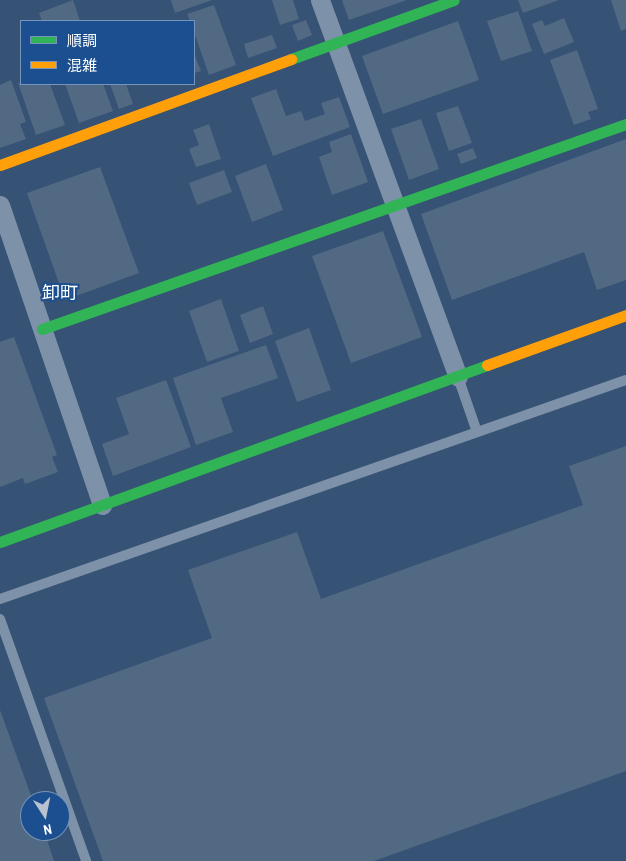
<!DOCTYPE html>
<html>
<head>
<meta charset="utf-8">
<style>
  body { margin:0 }
  #map { position:relative; width:626px; height:861px; overflow:hidden; background:#365274; font-family:"Archivo Narrow","Noto Sans JP",sans-serif }
  div>[style] { position:absolute }
  [style*='--x'] { left:calc(var(--x)*1px); top:calc(var(--y)*1px); width:calc(var(--w)*1px); rotate:calc(var(--a)*1deg) }
  .building>* { inset:0; background:#526984 }
  .lane>* { height:10px; margin:-5px; padding:0 5px; transform-origin:5px; border-radius:5px; background:#7d92a8 }
  .street>* { height:19px; margin:-9.5px; padding:0 9.5px; transform-origin:9.5px; border-radius:9.5px; background:#7d92a8 }
  .fast>* { height:11px; margin:-5.5px; padding:0 5.5px; transform-origin:5.5px; border-radius:5.5px; background:#30b455 }
  .slow>* { height:11px; margin:-5.5px; padding:0 5.5px; transform-origin:5.5px; border-radius:5.5px; background:#ff9f0a }
  span { translate:-50% -50%; white-space:nowrap; text-align:center; line-height:1.15; -webkit-text-stroke:4px #1b4f8f; paint-order:stroke }
  .quarter-label { font-size:18px; color:#fff }
  .legend { position:absolute; left:20px; top:20px; width:175px; height:65px; box-sizing:border-box; background:#1b4f8f; border:1px solid #7695bc; margin:0; padding:6px 9px; list-style:none; font-size:15px; color:#fff }
  .legend li { display:flex; align-items:center; gap:10px; height:25px }
  .legend b { width:25px; border:1px solid #7695bc }
  .north { position:absolute; left:20px; top:791px; width:50px; height:50px; box-sizing:border-box; background:#1b4f8f; border:1px solid #7695bc; border-radius:50%; rotate:169deg; font-size:14px; font-weight:700; line-height:20px; text-align:center; color:#fff }
  .north::after { content:''; display:block; margin:auto; width:18px; height:22px; background:#b9c2ce; clip-path:polygon(50% 0,100% 100%,50% 72%,0 100%) }
</style>
</head>
<body>
<div id="map">
  <div class="building">
    <div style="clip-path:polygon(73px 0,80px 21px,42px 21px,39px 13px)"></div>
    <div style="clip-path:polygon(171px 0,212px 0,175px 13px)"></div>
    <div style="clip-path:polygon(272px 0,293px 0,299px 19px,280px 25px)"></div>
    <div style="clip-path:polygon(342px 0,407px 0,349px 20px)"></div>
    <div style="clip-path:polygon(518px 0,559px 0,523px 13px)"></div>
    <div style="clip-path:polygon(611px 0,626px 0,626px 29px,621px 31px)"></div>
    <div style="clip-path:polygon(214px 5px,236px 65px,209px 75px,194px 32px,194px 21px,190px 21px,187px 14px)"></div>
    <div style="clip-path:polygon(518px 11px,532px 51px,501px 61px,487px 21px)"></div>
    <div style="clip-path:polygon(564px 18px,574px 42px,544px 54px,532px 24px,542px 20px,545px 26px)"></div>
    <div style="clip-path:polygon(306px 20px,312px 35px,298px 41px,292px 25px)"></div>
    <div style="clip-path:polygon(458px 21px,479px 80px,383px 114px,362px 56px)"></div>
    <div style="clip-path:polygon(272px 35px,277px 48px,248px 58px,244px 44px)"></div>
    <div style="clip-path:polygon(577px 50px,598px 109px,588px 112px,591px 119px,574px 125px,550px 60px)"></div>
    <div style="clip-path:polygon(194px 53px,201px 71px,194px 73px)"></div>
    <div style="clip-path:polygon(11px 80px,26px 122px,20px 124px,26px 139px,0 148px,0 85px)"></div>
    <div style="clip-path:polygon(21px 82px,50px 84px,65px 125px,36px 135px,18px 83px)"></div>
    <div style="clip-path:polygon(65px 84px,103px 84px,113px 111px,79px 123px)"></div>
    <div style="clip-path:polygon(110px 84px,126px 84px,133px 104px,119px 109px)"></div>
    <div style="clip-path:polygon(276px 89px,286px 116px,301px 111px,305px 121px,325px 114px,321px 103px,339px 97px,350px 127px,273px 156px,251px 98px)"></div>
    <div style="clip-path:polygon(458px 106px,472px 143px,449px 151px,436px 113px)"></div>
    <div style="clip-path:polygon(421px 119px,439px 169px,409px 180px,391px 129px)"></div>
    <div style="clip-path:polygon(209px 124px,221px 159px,196px 167px,189px 149px,199px 145px,193px 130px)"></div>
    <div style="clip-path:polygon(351px 134px,368px 182px,332px 195px,319px 157px,332px 152px,329px 142px)"></div>
    <div style="clip-path:polygon(626px 139px,626px 280px,597px 290px,584px 252px,452px 300px,421px 214px)"></div>
    <div style="clip-path:polygon(473px 148px,477px 158px,461px 164px,457px 154px)"></div>
    <div style="clip-path:polygon(266px 164px,283px 210px,252px 222px,235px 176px)"></div>
    <div style="clip-path:polygon(100px 167px,139px 273px,65px 300px,27px 193px)"></div>
    <div style="clip-path:polygon(224px 170px,232px 192px,197px 205px,189px 183px)"></div>
    <div style="clip-path:polygon(383px 231px,422px 337px,351px 363px,312px 256px)"></div>
    <div style="clip-path:polygon(221px 299px,239px 351px,207px 362px,189px 311px)"></div>
    <div style="clip-path:polygon(263px 306px,273px 334px,250px 343px,240px 315px)"></div>
    <div style="clip-path:polygon(309px 328px,331px 390px,297px 402px,275px 341px)"></div>
    <div style="clip-path:polygon(14px 337px,57px 455px,52px 457px,58px 472px,25px 484px,23px 478px,0 487px,0 342px)"></div>
    <div style="clip-path:polygon(266px 345px,278px 378px,221px 398px,233px 432px,196px 445px,173px 378px)"></div>
    <div style="clip-path:polygon(166px 380px,191px 447px,113px 476px,102px 444px,129px 434px,116px 398px)"></div>
    <div style="clip-path:polygon(626px 446px,626px 771px,374px 861px,103px 861px,44px 698px,212px 638px,188px 570px,297px 532px,321px 599px,583px 505px,569px 466px)"></div>
    <div style="clip-path:polygon(0 710px,33px 801px,30px 801px,30px 831px,44px 831px,54px 861px,0 861px)"></div>
  </div>
  <div class="lane">
    <div style="--x:458;--y:377;--w:58;--a:70.9"></div>
    <div style="--x:0;--y:599;--w:663;--a:-19.28"></div>
    <div style="--x:0;--y:619;--w:257;--a:70.4"></div>
  </div>
  <div class="street">
    <div style="--x:320;--y:0;--w:401;--a:69.9"></div>
    <div style="--x:0;--y:205;--w:317;--a:71.2"></div>
  </div>
  <div class="fast">
    <div style="--x:291;--y:59;--w:173;--a:-19.9"></div>
    <div style="--x:42;--y:329;--w:619;--a:-19.34"></div>
    <div style="--x:0;--y:542;--w:518;--a:-19.97"></div>
  </div>
  <div class="slow">
    <div style="--x:0;--y:165;--w:310;--a:-20"></div>
    <div style="--x:487;--y:365;--w:148;--a:-19.8"></div>
  </div>
  <div class="quarter-label">
    <span style="left:60px;top:293px">卸町</span>
  </div>
  <ul class="legend">
  <li><b style="height:6px;background:#30b455"></b>順調</li>
  <li><b style="height:6px;background:#ff9f0a"></b>混雑</li>
  </ul>
  <div class="north">N</div>
</div>
</body>
</html>
